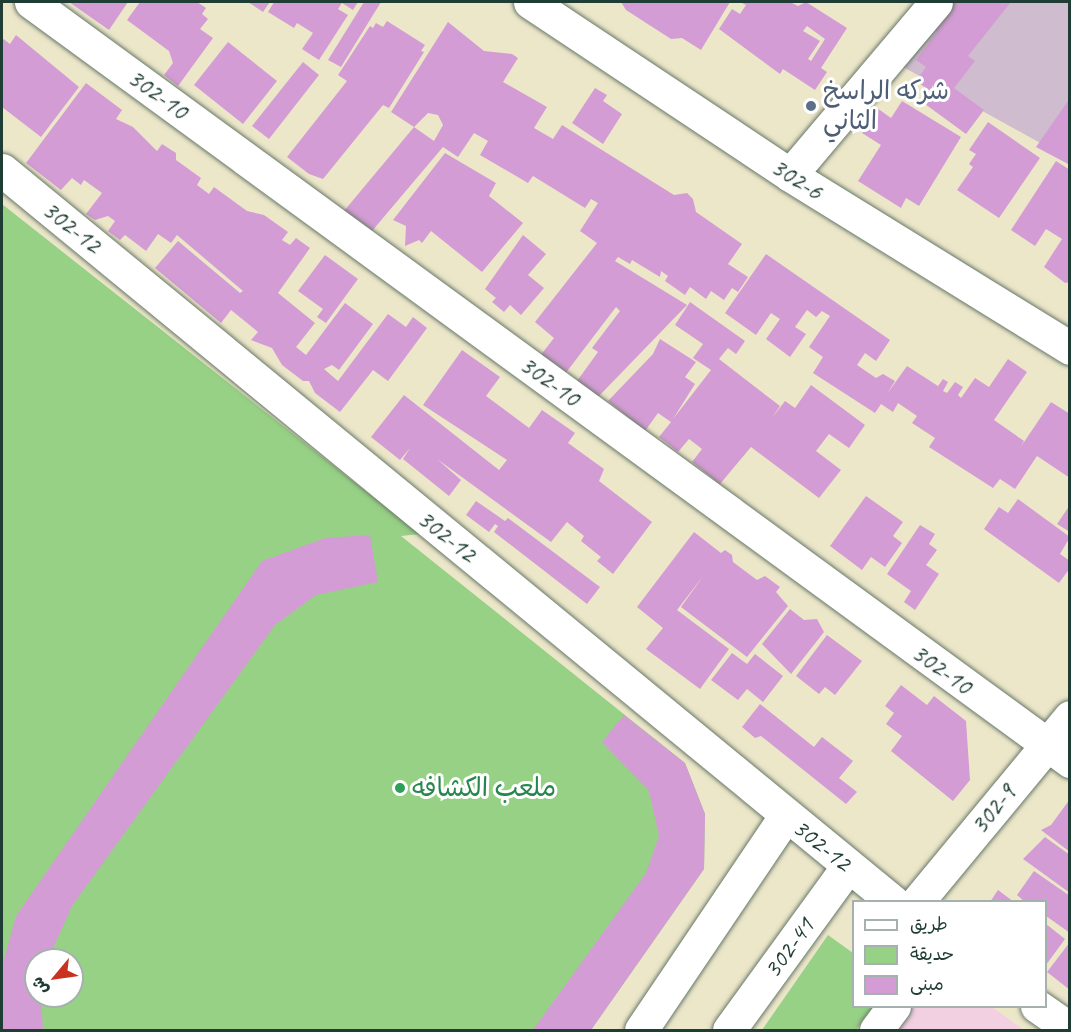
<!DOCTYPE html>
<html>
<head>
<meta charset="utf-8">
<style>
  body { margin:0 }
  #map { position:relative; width:1071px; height:1032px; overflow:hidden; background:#ede7ca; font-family:Caveat,"Playpen Sans Arabic",sans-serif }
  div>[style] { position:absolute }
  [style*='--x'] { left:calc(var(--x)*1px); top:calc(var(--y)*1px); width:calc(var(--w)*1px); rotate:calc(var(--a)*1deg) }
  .built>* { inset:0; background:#f2cfe1 }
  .industrial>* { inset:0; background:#cfbdcf }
  .green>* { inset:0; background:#97d185 }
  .building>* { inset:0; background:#d49cd4 }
  .roads { filter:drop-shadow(0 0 2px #677868) drop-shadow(0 0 2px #677868) }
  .minor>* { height:33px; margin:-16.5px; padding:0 16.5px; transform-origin:16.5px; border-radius:16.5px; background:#fff }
  .dots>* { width:16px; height:16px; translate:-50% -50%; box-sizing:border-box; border:3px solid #fff; border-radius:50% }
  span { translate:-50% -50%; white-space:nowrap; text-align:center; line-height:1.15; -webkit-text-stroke:6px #fff; paint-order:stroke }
  .service-label { font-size:26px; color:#4e5e75 }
  .left { translate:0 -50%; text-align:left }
  .street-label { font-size:26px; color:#1f3d34 }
  .leisure-label { font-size:26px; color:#27864d }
  .frame { position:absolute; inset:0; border:3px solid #1f3d34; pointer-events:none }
  .legend { position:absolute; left:852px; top:900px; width:195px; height:108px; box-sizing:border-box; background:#fff; border:2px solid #a5b1ae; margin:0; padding:8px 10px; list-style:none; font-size:18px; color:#1f3d34 }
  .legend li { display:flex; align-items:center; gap:12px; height:30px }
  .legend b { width:30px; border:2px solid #a5b1ae }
  .north { position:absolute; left:24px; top:948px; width:60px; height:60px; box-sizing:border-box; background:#fff; border:2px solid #a5b1ae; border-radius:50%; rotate:241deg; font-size:16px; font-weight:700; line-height:24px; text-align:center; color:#1f3d34 }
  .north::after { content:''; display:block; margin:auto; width:21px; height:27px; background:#c8321e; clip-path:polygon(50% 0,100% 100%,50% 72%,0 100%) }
</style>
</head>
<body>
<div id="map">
  <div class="built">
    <div style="clip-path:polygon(902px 1006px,992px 1007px,1024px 1030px,884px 1030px)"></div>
  </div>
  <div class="industrial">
    <div style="clip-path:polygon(923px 2px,1069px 2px,1069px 159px,896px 63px)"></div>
  </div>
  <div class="green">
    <div style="clip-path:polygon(evenodd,2px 204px,420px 534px,401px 536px,685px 763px,705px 814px,704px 869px,591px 1030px,2px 1030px,2px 204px,36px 960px,72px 960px,72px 996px,36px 996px,36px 960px)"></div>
    <div style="clip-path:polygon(828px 935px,853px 953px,854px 1006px,873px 1007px,856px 1030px,762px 1030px)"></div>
  </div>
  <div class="building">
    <div style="clip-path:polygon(69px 2px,128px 2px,109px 30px)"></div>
    <div style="clip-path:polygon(140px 2px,197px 2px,206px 8px,202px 14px,208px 19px,200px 29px,213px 38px,178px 86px,164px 75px,173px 63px,169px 51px,127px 20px)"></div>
    <div style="clip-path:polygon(248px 2px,270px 2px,263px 12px)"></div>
    <div style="clip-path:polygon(274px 2px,358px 2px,353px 10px,342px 3px,338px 9px,348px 15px,319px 60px,302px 49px,313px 33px,297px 23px,294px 28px,268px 12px)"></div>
    <div style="clip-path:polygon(364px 2px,381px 2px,341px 67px,328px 60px)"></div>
    <div style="clip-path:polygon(621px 2px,730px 2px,701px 50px,682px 38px,671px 39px,626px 10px)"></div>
    <div style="clip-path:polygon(evenodd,740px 2px,790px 2px,798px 6px,806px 2px,847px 28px,821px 68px,827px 72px,815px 90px,783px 69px,780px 74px,719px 29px,732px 9px,740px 14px,746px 5px,740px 2px,807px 26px,825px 39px,811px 61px,808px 59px,820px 41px,803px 31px,807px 26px)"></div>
    <div style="clip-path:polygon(953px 2px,1011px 2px,968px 56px,975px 61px,954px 88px,984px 110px,966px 134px,925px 104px,933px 93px,916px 81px,926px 67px,916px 60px,937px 32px,932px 28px)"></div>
    <div style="clip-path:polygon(387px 21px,425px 45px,421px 51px,424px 52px,389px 108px,383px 105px,323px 179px,309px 174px,287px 157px,347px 81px,338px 75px,370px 26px,373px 28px,376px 23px,383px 27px)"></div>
    <div style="clip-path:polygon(448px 22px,484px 51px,512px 54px,518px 58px,503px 82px,547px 107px,534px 128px,553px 139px,562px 125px,674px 195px,687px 193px,693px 199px,696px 212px,742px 244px,728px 264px,748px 277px,738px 292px,732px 288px,724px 300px,711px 291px,706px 299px,690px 287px,685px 295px,665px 281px,668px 276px,661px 271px,660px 277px,632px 260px,630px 264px,618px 257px,615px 261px,687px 305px,598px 397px,577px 381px,598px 352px,592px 348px,620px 311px,616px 307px,565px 374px,540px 356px,554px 338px,535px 322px,597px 243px,580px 231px,598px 203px,591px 199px,585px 208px,533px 176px,528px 183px,480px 155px,488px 141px,474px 133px,458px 157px,443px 147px,372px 231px,344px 211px,414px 127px,434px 141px,443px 125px,438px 115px,428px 113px,414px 127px,391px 112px)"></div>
    <div style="clip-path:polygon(16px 35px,79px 87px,41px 137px,2px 107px,2px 38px,10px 44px)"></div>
    <div style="clip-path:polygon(228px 42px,277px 81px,243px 124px,194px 85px)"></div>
    <div style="clip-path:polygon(303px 62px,319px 75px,269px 139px,252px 126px)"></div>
    <div style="clip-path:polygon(86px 83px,122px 110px,116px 119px,133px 127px,157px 151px,162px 144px,176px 153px,176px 160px,201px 178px,197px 185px,209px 194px,214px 187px,247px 211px,264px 215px,288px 232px,282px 240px,290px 245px,296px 238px,310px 248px,278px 293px,315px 323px,296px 347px,306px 355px,345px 303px,373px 324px,339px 370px,332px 365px,324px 369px,338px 381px,388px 314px,406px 327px,413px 317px,427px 328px,388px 381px,373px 370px,340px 412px,315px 393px,309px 381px,303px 381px,282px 365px,272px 348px,251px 340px,258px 332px,231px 310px,221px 323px,155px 268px,178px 241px,240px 293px,243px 291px,177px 235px,171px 243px,158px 234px,146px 251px,125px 235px,120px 240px,108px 231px,115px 221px,108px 216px,95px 220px,86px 214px,102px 193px,84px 180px,81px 185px,72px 178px,61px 190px,26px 163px)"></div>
    <div style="clip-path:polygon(595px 88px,607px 95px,603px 101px,622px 114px,603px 144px,572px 123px)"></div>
    <div style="clip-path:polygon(1070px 98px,1070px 165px,1036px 147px)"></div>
    <div style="clip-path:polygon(902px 101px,961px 137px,919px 206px,906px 198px,901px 208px,858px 181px,881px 145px,862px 133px,877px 108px,891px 118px)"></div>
    <div style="clip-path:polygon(988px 122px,1040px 158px,999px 218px,957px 190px,973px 167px,969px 164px,976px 154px,969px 150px)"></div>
    <div style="clip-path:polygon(445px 153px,496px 183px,489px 196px,523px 223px,482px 272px,431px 231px,422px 243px,419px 240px,405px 246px,406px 226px,393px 220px)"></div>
    <div style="clip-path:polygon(1056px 161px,1070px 170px,1070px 282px,1065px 283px,1044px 267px,1062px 239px,1046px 229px,1035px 246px,1011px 230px)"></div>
    <div style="clip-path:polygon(523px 235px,546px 254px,528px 275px,544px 288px,521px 315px,510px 305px,504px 312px,492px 302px,496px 298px,485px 289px)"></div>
    <div style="clip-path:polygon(766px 254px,890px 340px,876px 361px,865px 353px,857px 365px,876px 378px,883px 374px,895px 381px,887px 394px,907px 366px,938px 386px,943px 379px,948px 382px,943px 391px,947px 393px,955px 382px,963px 387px,958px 395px,961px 398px,975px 378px,989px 387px,1008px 359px,1027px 372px,994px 420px,1024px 441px,1020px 448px,1051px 402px,1070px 414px,1070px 478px,1037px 456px,1015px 489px,1000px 479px,993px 488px,929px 447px,935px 438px,912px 423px,917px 416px,898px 403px,893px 412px,881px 404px,875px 413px,813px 373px,823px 357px,809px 347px,830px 316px,822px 311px,816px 317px,807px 310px,795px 327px,806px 334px,790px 357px,766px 339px,780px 319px,771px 313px,756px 335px,725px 313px)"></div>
    <div style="clip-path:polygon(325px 255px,358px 279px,326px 323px,317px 317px,323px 309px,298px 291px)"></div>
    <div style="clip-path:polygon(690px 302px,745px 341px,736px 354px,728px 348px,719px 359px,780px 406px,772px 418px,785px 401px,795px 408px,811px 385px,865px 425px,849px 448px,829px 434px,816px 451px,841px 470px,819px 498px,751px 447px,720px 484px,692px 462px,702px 449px,689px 439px,678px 452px,659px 437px,671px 422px,658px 413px,645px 431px,608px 401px,653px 354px,660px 339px,696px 362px,685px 377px,695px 384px,673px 419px,711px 370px,693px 358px,703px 344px,675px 325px)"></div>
    <div style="clip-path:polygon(462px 350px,500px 377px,486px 396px,529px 428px,542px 410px,575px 433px,568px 443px,604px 469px,599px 481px,652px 522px,613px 574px,597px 561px,601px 557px,581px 541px,584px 536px,567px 522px,551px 542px,437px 459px,461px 480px,449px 496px,403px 459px,410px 448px,400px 460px,371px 437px,404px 395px,499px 470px,507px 460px,423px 405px)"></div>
    <div style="clip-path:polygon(866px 496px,903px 522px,893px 536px,902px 543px,885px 567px,871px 557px,862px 570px,830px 546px)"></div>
    <div style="clip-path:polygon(1018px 499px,1070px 537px,1060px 554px,1070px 561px,1070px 568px,1059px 583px,984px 529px,999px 507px,1008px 513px)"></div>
    <div style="clip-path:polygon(476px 501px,505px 521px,508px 518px,600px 587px,587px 604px,494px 532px,498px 526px,495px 524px,489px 532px,466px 515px)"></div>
    <div style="clip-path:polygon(1070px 505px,1070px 532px,1057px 524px)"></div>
    <div style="clip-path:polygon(920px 525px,935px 534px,929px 544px,937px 550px,926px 565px,939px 574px,915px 610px,904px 602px,911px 591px,887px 574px)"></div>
    <div style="clip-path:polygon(694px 532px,721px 553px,725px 550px,732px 555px,733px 562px,757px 580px,765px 576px,780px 587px,776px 592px,788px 606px,747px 657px,681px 607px,704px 575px,677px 610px,729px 649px,700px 689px,646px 649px,663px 628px,637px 607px)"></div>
    <div style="clip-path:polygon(370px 535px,378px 582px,316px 595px,275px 625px,72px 906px,48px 960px,36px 960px,36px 996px,41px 996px,43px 1030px,2px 1030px,2px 967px,16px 916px,262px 561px,325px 538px)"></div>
    <div style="clip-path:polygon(790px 609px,804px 620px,817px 619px,824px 632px,791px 674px,762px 644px)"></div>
    <div style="clip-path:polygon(827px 635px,862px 661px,835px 695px,825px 687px,819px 694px,796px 676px)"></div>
    <div style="clip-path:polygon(732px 653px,747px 664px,755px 654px,783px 676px,763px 702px,747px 689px,738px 700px,711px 680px)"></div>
    <div style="clip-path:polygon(901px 685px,927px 705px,934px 696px,966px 721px,970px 780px,953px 801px,891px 751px,902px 736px,886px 724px,894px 713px,885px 706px)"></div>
    <div style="clip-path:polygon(760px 704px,814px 747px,822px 737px,853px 761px,839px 778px,857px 792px,846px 804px,761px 736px,755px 738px,742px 727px)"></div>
    <div style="clip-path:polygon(624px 715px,685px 763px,705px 814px,704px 869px,591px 1030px,533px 1030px,646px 873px,659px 836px,649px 791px,602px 742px)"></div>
    <div style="clip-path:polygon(1070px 799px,1070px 852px,1041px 830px,1051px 825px)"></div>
    <div style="clip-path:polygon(1045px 837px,1070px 855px,1070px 893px,1023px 859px)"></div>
    <div style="clip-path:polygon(1034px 871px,1070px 896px,1070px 933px,1046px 916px,1046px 902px,1025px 902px,1017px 895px)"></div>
    <div style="clip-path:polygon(998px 890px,1014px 902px,990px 902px)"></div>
    <div style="clip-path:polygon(1046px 924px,1065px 939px,1046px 965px)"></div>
    <div style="clip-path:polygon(1070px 942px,1070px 990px,1047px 972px)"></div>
  </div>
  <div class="roads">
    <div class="minor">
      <div style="--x:31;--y:2;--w:1287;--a:36.15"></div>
      <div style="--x:530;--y:2;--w:312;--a:33.6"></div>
      <div style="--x:790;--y:175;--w:329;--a:31.7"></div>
      <div style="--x:2;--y:170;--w:1153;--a:39.4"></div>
      <div style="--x:790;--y:175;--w:226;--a:-49.8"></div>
      <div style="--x:917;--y:902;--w:240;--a:-50.4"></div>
      <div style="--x:1037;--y:1006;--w:40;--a:34.9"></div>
      <div style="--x:641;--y:1030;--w:259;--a:-56"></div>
      <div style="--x:729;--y:1030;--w:203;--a:-54"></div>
      <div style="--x:876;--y:1030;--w:30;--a:-53"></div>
    </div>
  </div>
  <div class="dots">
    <div style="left:811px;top:106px;background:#5c6f8a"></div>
    <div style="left:400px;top:788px;background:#2e9e5b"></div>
  </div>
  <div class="service-label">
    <span class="left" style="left:823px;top:106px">شركه الراسخ<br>الثاني</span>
  </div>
  <div class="street-label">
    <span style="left:158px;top:94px;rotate:36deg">302-10</span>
    <span style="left:797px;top:179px;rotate:33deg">302-6</span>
    <span style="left:72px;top:227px;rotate:39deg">302-12</span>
    <span style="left:550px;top:381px;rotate:36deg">302-10</span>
    <span style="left:447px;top:536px;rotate:39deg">302-12</span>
    <span style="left:942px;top:669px;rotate:36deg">302-10</span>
    <span style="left:993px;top:809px;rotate:-51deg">302-9</span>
    <span style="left:822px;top:845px;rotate:39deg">302-12</span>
    <span style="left:789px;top:948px;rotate:-54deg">302-41</span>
  </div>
  <div class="leisure-label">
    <span class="left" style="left:412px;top:788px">ملعب الكشافه</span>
  </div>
  <div class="frame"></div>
  <ul class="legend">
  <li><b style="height:8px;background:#fff"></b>طريق</li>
  <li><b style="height:16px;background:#97d185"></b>حديقة</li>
  <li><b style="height:16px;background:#d49cd4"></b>مبنى</li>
  </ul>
  <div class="north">ش</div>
</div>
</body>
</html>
